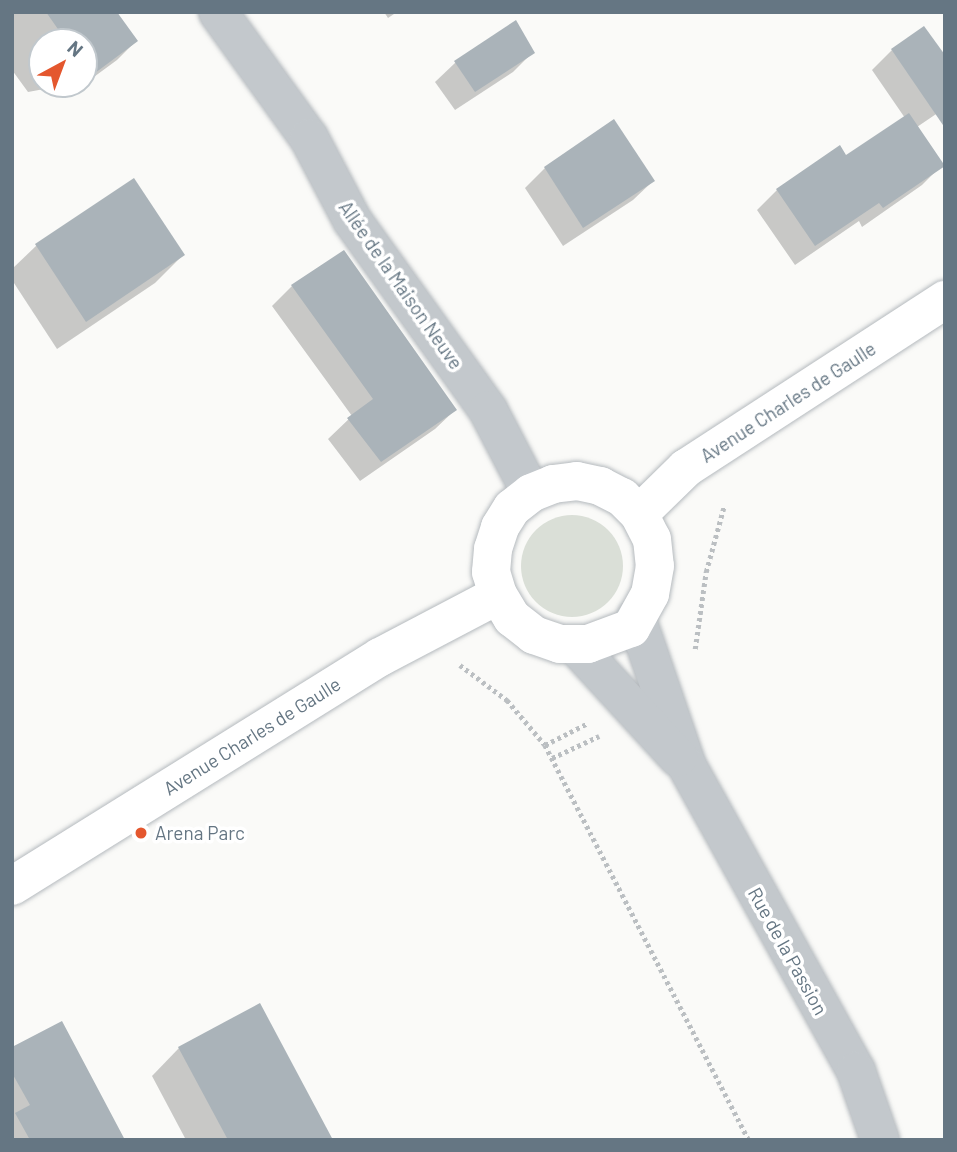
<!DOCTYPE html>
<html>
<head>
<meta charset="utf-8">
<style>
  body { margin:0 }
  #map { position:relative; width:957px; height:1152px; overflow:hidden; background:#fafaf8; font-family:Barlow,sans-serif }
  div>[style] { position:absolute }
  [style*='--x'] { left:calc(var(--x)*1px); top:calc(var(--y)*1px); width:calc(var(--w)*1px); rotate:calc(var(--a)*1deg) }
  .green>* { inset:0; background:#dadfd7 }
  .round { border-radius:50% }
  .shadow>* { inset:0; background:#0003 }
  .building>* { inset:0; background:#aab3b9 }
  .path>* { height:4.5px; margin-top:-2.25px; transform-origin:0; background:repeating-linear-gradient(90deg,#bbbfc2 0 3.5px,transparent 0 7px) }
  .roads { filter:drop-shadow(0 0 2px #b5babe) drop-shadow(0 0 2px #b5babe) }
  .minor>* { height:38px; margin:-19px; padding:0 19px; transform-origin:19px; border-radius:19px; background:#c3c8cc }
  .major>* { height:38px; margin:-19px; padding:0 19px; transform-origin:19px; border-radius:19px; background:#fff }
  .dots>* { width:19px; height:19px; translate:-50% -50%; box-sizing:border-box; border:4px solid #fff; border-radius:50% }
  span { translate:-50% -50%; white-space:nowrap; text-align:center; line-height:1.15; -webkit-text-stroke:7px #fff; paint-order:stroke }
  .street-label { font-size:19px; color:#657683 }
  .poi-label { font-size:19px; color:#657683 }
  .left { translate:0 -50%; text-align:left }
  .frame { position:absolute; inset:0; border:14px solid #657683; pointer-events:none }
  .north { position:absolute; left:28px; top:28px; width:70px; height:70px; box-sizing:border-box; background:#fff; border:2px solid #c1c8cd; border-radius:50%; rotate:41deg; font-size:19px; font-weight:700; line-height:28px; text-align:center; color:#657683 }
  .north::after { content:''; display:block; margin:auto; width:24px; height:32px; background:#e4572e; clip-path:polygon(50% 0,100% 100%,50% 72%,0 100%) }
</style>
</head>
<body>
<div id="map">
  <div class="green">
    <div class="round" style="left:521px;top:515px;width:102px;height:102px"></div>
  </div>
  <div class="shadow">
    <div style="clip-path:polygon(evenodd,12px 12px,115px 12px,136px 41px,117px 60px,72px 93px,66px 85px,28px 92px,12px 70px,12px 12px,42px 42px,84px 42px,84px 84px,42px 84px,42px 42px)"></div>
    <div style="clip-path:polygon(384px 12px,397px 12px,388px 18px)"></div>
    <div style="clip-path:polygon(515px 23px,533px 52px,513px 72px,455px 110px,435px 82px,455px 63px)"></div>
    <div style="clip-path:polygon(892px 50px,945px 108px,917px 127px,942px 165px,922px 185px,862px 227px,859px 221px,795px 265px,757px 210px,777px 190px,846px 158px,905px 118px,872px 70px)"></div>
    <div style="clip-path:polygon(614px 122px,653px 181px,633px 200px,563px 246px,525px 188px,545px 168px)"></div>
    <div style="clip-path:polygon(133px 180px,183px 255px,155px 283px,57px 349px,12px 280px,12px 269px,36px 246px)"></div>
    <div style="clip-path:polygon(292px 286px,455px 410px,435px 429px,360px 481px,328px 439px,352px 416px,272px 306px)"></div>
    <div style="clip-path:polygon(179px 1048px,331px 1140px,186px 1140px,152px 1076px)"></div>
    <div style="clip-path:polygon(12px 1049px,123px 1140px,12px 1140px)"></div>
  </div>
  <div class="building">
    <div style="clip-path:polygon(46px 12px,117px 12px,138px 41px,91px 76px,84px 66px,84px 42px,67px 42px)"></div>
    <div style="clip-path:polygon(516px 20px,535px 53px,475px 92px,454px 61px)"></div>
    <div style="clip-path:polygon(924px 26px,945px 55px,945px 128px,891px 49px)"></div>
    <div style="clip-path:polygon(909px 113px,945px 166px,883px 208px,879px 203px,815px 246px,776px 189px,840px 145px,846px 155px)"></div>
    <div style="clip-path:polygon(614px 119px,655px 181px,583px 228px,544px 167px)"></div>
    <div style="clip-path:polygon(134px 178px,185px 255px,86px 322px,35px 244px)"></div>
    <div style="clip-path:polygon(344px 250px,457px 410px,381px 462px,347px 418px,373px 399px,291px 285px)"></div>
    <div style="clip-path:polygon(260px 1003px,333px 1140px,228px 1140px,178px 1047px)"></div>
    <div style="clip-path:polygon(62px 1021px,125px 1140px,30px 1140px,15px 1113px,30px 1105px,12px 1073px,12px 1047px)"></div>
  </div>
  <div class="path">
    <div style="--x:695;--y:649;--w:78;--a:-81.9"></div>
    <div style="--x:706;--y:572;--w:68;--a:-74.7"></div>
    <div style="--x:460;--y:665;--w:59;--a:36.7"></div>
    <div style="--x:507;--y:700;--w:59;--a:49.8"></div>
    <div style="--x:545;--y:745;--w:445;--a:62.7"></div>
    <div style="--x:545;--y:745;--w:48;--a:-27.1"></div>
    <div style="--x:552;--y:758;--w:52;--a:-25.1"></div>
  </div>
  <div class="roads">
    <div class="minor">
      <div style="--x:218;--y:12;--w:155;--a:54.2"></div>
      <div style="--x:309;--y:138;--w:93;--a:62.3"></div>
      <div style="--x:352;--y:220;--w:234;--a:54.4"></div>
      <div style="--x:488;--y:410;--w:93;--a:62.6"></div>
      <div style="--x:636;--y:617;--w:157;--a:71.1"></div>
      <div style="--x:687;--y:766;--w:349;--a:61"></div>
      <div style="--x:856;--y:1071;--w:73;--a:70.8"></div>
      <div style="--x:574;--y:644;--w:154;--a:47.4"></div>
    </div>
    <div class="major">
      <div style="--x:577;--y:481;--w:24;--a:12"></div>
      <div style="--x:600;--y:486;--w:25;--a:27"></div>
      <div style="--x:622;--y:497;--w:24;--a:45"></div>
      <div style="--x:639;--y:514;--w:28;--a:63"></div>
      <div style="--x:652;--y:539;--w:27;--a:84"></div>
      <div style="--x:655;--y:566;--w:28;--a:100"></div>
      <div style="--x:650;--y:594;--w:39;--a:119"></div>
      <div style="--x:631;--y:628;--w:46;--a:159.6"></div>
      <div style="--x:588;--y:644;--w:28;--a:180"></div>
      <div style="--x:560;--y:644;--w:28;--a:-161"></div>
      <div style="--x:534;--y:635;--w:28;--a:-142"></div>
      <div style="--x:512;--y:618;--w:27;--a:-121"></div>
      <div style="--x:498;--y:595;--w:24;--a:-107"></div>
      <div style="--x:491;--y:572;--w:23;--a:-85"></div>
      <div style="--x:493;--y:549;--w:23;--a:-72"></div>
      <div style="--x:500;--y:527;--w:22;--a:-58"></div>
      <div style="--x:512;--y:508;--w:24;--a:-38"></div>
      <div style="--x:531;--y:493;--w:24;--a:-22"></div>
      <div style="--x:553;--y:484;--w:24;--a:-7"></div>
      <div style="--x:639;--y:514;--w:66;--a:-44.4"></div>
      <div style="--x:686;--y:468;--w:309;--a:-33"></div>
      <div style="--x:12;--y:886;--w:433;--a:-31.9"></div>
      <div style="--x:380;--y:657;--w:133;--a:-27.7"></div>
    </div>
  </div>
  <div class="dots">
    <div style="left:141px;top:833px;background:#e4572e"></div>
  </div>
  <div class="street-label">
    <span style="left:401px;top:285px;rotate:55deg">Allée de la Maison Neuve</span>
    <span style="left:788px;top:402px;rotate:-33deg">Avenue Charles de Gaulle</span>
    <span style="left:252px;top:736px;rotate:-32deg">Avenue Charles de Gaulle</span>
    <span style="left:788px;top:951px;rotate:61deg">Rue de la Passion</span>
  </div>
  <div class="poi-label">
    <span class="left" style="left:155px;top:833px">Arena Parc</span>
  </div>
  <div class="frame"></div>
  <div class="north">N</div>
</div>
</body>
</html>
